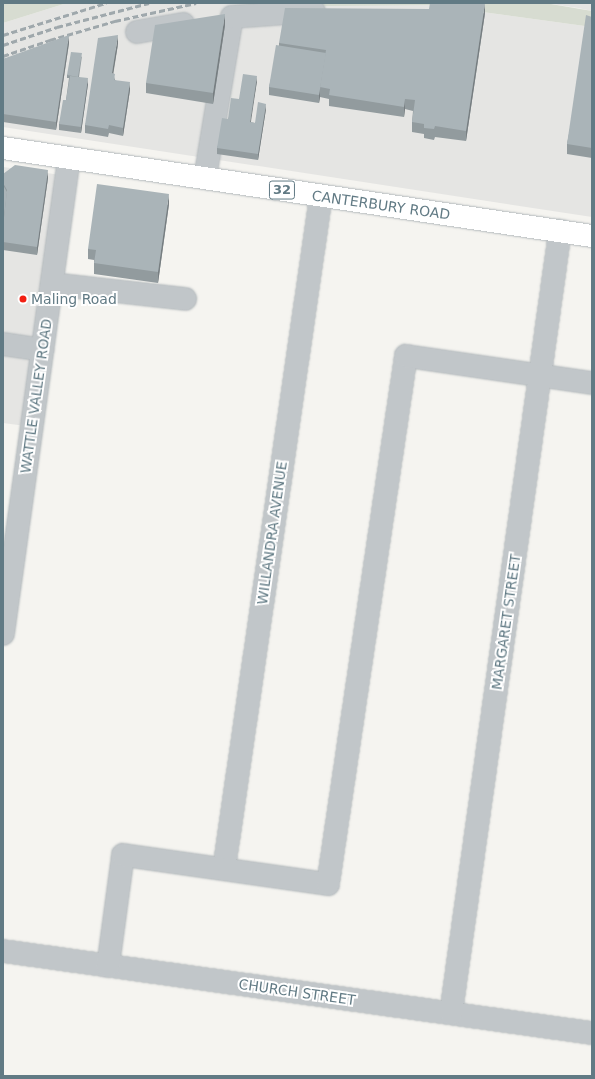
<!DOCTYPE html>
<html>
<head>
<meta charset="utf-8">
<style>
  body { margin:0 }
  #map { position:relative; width:595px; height:1079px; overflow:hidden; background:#f5f4f0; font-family:"DejaVu Sans",sans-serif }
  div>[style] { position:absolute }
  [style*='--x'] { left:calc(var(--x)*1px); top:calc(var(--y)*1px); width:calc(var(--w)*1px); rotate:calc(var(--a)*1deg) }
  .built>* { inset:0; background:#e5e5e3 }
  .green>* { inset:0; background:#d7dcd1 }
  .roads { filter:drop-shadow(0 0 1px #b2b8bb) drop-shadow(0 0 1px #b2b8bb) }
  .minor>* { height:22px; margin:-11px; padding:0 11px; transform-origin:11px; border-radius:11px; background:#c1c6c9 }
  .major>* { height:22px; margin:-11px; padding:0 11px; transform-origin:11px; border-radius:11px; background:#fff }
  .rail>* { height:3px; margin-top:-1.5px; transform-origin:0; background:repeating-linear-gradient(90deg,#9fa8ac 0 6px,transparent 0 9px) }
  .wall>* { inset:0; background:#929b9e }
  .shaded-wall>* { inset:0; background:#777e81 }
  .building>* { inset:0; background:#aab4b8 }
  .dots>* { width:11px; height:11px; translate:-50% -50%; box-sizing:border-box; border:2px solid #fff; border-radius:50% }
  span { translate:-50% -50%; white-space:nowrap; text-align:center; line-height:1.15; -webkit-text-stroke:4px #fff; paint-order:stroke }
  .shield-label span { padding:1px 3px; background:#fff; border:1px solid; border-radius:3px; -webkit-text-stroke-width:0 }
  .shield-label { font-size:13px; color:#617a84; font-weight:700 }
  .street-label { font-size:14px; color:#617a84 }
  .poi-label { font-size:14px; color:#617a84 }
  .left { translate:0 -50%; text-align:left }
  .frame { position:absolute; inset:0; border:4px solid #617a84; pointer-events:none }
</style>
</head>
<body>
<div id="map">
  <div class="built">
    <div style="clip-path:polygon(67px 3px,431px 5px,592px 27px,592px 217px,3px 127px,3px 23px)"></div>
    <div style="clip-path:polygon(545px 3px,592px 3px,592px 11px,578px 8px)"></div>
    <div style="clip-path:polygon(3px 167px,61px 175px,26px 426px,3px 423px)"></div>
  </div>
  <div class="green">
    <div style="clip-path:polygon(3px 3px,67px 3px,3px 23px)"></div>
    <div style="clip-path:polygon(280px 3px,545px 3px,592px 11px,592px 27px,431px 5px,331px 6px,280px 5px)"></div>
  </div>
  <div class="roads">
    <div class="minor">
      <div style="--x:137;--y:32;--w:47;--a:-9.9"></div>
      <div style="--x:205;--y:178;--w:163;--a:-80.5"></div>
      <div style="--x:232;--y:17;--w:82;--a:-4.2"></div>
      <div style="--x:52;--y:284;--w:134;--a:6.4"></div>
      <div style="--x:3;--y:344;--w:40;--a:8.5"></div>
      <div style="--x:3;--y:634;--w:481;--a:-82.1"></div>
      <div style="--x:224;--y:869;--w:680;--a:-81.8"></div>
      <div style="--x:3;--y:951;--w:595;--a:7.93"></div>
      <div style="--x:108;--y:966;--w:112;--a:-82.3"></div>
      <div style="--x:123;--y:855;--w:207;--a:8.1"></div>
      <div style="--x:328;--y:884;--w:534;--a:-81.6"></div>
      <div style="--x:406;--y:356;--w:188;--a:8.3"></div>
      <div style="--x:451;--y:1013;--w:790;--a:-82.06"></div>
    </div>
    <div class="major">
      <div style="--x:3;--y:148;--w:596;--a:8.5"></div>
    </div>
  </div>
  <div class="rail">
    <div style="--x:3;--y:35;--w:108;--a:-17.3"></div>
    <div style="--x:3;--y:45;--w:57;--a:-18.4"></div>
    <div style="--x:57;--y:27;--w:95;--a:-14.6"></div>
    <div style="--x:3;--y:56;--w:50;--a:-18.8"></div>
    <div style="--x:50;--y:40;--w:68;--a:-16.3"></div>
    <div style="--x:115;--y:21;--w:83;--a:-12.5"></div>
  </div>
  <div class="wall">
    <div style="clip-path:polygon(485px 13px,466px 141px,435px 137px,434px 140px,424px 138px,424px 134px,412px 132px,412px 122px,413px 111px,405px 109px,404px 117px,329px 106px,329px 99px,320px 97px,319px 103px,269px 95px,269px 87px,279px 45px,279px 43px)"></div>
    <div style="clip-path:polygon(592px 17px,592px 158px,567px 154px,567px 144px)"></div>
    <div style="clip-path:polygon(225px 25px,213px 104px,146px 93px,146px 83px)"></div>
    <div style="clip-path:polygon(69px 43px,56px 130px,3px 122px,3px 59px)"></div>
    <div style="clip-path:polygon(118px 44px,113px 73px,115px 80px,130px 90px,123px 136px,109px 133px,108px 137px,85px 133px,85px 125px)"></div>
    <div style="clip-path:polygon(82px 56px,79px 77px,88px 84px,81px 133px,59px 130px,59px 124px,66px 100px,69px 78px,67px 78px,67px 75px)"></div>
    <div style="clip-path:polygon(257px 81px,250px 122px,255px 123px,266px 109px,258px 160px,217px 154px,217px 148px,228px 119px,239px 99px)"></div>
    <div style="clip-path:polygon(3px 174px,48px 178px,37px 255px,3px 250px)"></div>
    <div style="clip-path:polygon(169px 204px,158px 283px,94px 274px,94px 260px,88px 259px,88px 249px)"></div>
  </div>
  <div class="shaded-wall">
    <div style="clip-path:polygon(485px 3px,485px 13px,466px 141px,466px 131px)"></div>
    <div style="clip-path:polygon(225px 14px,225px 25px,213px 104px,213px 93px)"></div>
    <div style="clip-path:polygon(69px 35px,69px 43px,56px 130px,56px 122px)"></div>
    <div style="clip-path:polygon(118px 35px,118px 44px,112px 82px,112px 73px)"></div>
    <div style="clip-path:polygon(257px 76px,257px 81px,250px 128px,250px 122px)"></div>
    <div style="clip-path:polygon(88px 78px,88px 84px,81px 133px,81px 127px)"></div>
    <div style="clip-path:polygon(130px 82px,130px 90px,123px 136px,123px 128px)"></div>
    <div style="clip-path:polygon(320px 89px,320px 97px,319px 103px,319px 95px)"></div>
    <div style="clip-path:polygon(405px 99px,405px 109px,404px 117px,404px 107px)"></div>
    <div style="clip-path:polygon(266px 104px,266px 109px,258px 160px,258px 154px)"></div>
    <div style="clip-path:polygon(48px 170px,48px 178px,37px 255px,37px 247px)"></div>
    <div style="clip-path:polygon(169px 194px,169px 204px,158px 283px,158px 272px)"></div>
  </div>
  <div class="building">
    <div style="clip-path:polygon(430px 3px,485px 3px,466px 131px,435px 126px,434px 129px,424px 128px,424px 124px,412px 122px,415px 100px,405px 99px,404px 107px,329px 95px,330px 89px,320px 87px,326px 50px,279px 43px,285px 8px,429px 9px)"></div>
    <div style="clip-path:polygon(225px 14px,213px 93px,146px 83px,155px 25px)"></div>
    <div style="clip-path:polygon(586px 15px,592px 17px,592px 148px,567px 144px)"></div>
    <div style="clip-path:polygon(69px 35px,56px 122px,3px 114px,3px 59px)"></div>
    <div style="clip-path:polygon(118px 35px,112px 73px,115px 74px,114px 80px,130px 82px,123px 128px,109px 125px,108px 129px,85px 125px,98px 38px)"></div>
    <div style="clip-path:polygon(276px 45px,326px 53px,319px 95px,269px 87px)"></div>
    <div style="clip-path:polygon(71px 52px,82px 53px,78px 77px,67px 75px)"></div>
    <div style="clip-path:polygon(243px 74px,257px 76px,250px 122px,255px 123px,258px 102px,266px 104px,258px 154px,217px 148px,222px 118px,228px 119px,231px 98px,239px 99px)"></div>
    <div style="clip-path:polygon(70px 76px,88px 78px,81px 127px,59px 124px,63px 100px,66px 100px)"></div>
    <div style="clip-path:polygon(15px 165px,48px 170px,37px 247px,3px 242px,3px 226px,7px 190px,3px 183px,3px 174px)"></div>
    <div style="clip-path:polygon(97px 184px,169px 194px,158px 272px,94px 263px,96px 250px,88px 249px)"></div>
    <div style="clip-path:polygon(3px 185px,7px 192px,3px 225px)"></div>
  </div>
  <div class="dots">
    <div style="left:23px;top:299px;background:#f21f12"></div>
  </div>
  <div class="shield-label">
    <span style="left:282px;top:190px">32</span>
  </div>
  <div class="street-label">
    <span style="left:381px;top:205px;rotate:8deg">CANTERBURY ROAD</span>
    <span style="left:36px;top:396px;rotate:-82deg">WATTLE VALLEY ROAD</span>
    <span style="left:272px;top:533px;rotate:-82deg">WILLANDRA AVENUE</span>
    <span style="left:506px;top:622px;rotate:-82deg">MARGARET STREET</span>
    <span style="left:297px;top:992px;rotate:8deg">CHURCH STREET</span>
  </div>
  <div class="poi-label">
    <span class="left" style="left:31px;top:299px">Maling Road</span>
  </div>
  <div class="frame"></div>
</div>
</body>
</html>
